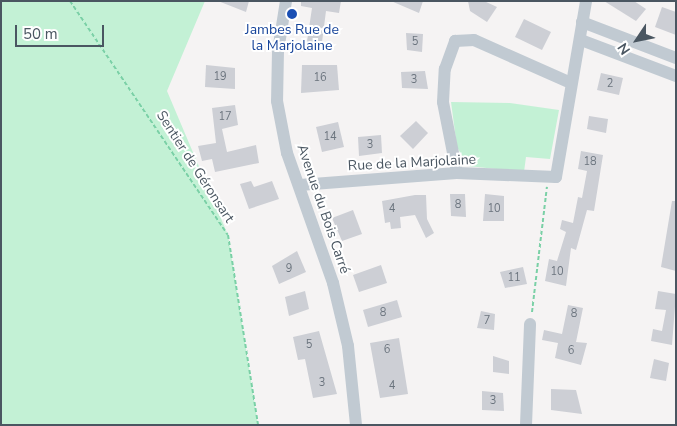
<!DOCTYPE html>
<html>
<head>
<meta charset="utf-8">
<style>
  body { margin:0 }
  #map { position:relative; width:677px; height:426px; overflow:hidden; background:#f5f3f3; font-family:"Nunito Sans",sans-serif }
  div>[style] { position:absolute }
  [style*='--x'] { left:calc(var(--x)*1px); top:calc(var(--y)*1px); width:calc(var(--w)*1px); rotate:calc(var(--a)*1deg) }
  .green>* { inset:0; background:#c3f1d5 }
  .building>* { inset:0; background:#cdcfd5 }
  .path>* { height:2px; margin-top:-1px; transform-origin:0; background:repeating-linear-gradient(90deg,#7ad0a6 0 4px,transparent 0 6.5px) }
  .minor>* { height:12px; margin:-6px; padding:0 6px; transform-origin:6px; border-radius:6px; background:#c1cad2 }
  .dots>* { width:14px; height:14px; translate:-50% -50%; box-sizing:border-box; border:2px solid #fff; border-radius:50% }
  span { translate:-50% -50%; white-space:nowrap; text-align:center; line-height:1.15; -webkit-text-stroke:4px #fff; paint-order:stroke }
  .number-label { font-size:11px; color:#6b747e }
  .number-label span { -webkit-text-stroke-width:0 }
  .transit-label { font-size:14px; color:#164399 }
  .street-label { font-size:14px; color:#4a5661 }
  .frame { position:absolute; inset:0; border:2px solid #4a5661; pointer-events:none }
  .north { position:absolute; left:612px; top:15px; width:50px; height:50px; -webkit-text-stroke:4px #fff; paint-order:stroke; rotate:236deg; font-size:14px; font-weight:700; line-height:20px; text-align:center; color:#4a5661 }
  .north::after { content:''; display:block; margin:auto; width:18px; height:22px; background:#4a5661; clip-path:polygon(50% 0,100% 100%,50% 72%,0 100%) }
  .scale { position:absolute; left:15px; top:25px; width:89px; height:22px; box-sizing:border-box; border:2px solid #4a5661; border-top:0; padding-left:6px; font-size:15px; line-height:18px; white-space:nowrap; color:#4a5661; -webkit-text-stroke:4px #fff; paint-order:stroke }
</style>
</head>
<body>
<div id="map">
  <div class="green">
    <div style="clip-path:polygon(1px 1px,205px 1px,167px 91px,228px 235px,258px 425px,1px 425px)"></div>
    <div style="clip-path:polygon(451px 102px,510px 103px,559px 110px,550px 159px,526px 157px,524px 172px,468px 166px,457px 147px)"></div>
  </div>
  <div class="building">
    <div style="clip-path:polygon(218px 1px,249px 1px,246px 12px)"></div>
    <div style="clip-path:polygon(301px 1px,341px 1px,339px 13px,326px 11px,321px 50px,306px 48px,312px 8px,301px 6px)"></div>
    <div style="clip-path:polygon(391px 1px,423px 1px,419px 13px)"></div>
    <div style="clip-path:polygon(468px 1px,484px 1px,497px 7px,487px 22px,470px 11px)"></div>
    <div style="clip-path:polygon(604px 1px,634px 1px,646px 9px,636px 21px)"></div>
    <div style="clip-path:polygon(662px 7px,676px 12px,676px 35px,655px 27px)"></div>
    <div style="clip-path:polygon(524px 19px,551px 32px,542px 50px,515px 37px)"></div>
    <div style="clip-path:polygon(406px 33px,423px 34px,422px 52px,407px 50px)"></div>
    <div style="clip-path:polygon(206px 65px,235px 68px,235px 89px,205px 87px)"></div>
    <div style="clip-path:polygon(302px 65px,337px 65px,339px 90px,301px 93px)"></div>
    <div style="clip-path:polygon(425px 71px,428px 89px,402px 88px,401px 72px)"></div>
    <div style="clip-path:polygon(601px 73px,623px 78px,619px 95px,597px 90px)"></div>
    <div style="clip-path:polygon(235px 105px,238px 125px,222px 129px,227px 152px,256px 145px,259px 163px,215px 172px,212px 159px,202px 161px,198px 146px,216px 143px,212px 108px)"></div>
    <div style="clip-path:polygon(589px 116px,608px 119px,606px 133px,587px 129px)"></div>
    <div style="clip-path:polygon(416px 121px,428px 133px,413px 149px,400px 136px)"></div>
    <div style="clip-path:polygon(338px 122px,344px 147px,322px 152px,316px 127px)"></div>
    <div style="clip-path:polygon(381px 135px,382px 153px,359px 156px,358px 137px)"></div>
    <div style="clip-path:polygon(581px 151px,603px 155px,594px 211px,587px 210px,576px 250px,571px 248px,566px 286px,545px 281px,549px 259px,557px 261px,566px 232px,560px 229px,562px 220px,573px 223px,578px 197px,582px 198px,587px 171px,578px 169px)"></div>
    <div style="clip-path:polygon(251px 181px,254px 187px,272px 181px,279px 199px,249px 209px,240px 184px)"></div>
    <div style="clip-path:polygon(450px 194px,465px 194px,466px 217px,451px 216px)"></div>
    <div style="clip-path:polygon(485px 194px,504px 196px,504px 221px,483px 221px)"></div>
    <div style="clip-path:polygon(415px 195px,426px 195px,427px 219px,434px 233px,426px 238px,415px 215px,400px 217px,401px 228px,391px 229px,390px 222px,385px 223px,382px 201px)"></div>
    <div style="clip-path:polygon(672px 201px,676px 201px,676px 271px,661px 267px)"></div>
    <div style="clip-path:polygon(353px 210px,362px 234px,342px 241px,332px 218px)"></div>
    <div style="clip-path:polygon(297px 251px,306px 272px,279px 284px,272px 266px)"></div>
    <div style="clip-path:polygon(381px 265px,387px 283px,359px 292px,353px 275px)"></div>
    <div style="clip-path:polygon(523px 267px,527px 284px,505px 288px,500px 272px)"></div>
    <div style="clip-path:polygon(305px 291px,309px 309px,289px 316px,285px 297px)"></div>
    <div style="clip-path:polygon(658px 291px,676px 294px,672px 345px,651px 341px,653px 329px,662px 331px,666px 310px,655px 309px)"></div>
    <div style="clip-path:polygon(397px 300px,402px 317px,368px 327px,363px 310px)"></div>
    <div style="clip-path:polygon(568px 305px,583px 308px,576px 342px,587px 343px,581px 365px,555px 358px,558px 343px,542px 340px,544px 330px,562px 334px)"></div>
    <div style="clip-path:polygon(481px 311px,495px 314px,494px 330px,477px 328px)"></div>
    <div style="clip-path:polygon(319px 331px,337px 394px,313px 398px,305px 359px,298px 360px,293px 337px)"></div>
    <div style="clip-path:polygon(399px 338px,408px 394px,380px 398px,370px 343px)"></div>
    <div style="clip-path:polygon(493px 356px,509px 361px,509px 374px,493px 372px)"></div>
    <div style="clip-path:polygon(654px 359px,669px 363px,666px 381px,650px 378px)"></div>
    <div style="clip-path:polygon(551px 389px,576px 390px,582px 414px,551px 410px)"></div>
    <div style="clip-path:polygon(482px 391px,503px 393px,504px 411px,482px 410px)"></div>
  </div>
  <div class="path">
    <div style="--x:70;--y:1;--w:282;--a:56"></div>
    <div style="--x:228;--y:235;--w:192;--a:81"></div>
    <div style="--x:532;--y:312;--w:126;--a:-83.2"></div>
  </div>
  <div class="minor">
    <div style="--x:286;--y:1;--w:51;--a:99.1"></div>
    <div style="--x:278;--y:51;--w:50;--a:91.1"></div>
    <div style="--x:277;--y:101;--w:53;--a:79.1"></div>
    <div style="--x:287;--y:153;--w:138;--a:70.5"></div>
    <div style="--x:333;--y:283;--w:65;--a:76.6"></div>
    <div style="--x:348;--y:346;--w:79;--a:84.2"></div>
    <div style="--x:582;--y:22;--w:101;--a:21"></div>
    <div style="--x:581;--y:40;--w:102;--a:20.8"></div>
    <div style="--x:457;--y:173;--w:72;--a:-101.2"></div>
    <div style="--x:443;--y:102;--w:33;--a:-87"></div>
    <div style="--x:445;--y:69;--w:30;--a:-70"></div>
    <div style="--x:455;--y:41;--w:19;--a:-3"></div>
    <div style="--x:474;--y:40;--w:106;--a:23.9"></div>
    <div style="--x:300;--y:185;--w:157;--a:-4.4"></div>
    <div style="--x:457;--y:173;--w:99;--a:2.3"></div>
    <div style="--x:556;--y:177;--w:179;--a:-80.3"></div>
    <div style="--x:526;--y:425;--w:101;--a:-87.7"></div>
  </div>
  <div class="dots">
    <div style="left:292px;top:14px;background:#1a4fb4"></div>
  </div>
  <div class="number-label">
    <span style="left:415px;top:42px">5</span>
    <span style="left:220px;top:77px">19</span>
    <span style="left:320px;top:78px">16</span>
    <span style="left:414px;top:80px">3</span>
    <span style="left:610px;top:84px">2</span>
    <span style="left:225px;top:117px">17</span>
    <span style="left:330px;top:137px">14</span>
    <span style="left:370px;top:145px">3</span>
    <span style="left:590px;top:162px">18</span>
    <span style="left:458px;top:205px">8</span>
    <span style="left:392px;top:209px">4</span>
    <span style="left:494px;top:209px">10</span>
    <span style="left:289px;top:269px">9</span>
    <span style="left:557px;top:272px">10</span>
    <span style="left:514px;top:278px">11</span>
    <span style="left:383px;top:313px">8</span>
    <span style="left:574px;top:314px">8</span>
    <span style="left:487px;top:321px">7</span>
    <span style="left:309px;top:345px">5</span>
    <span style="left:387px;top:350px">6</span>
    <span style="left:571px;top:351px">6</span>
    <span style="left:322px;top:383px">3</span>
    <span style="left:392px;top:386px">4</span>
    <span style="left:493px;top:401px">3</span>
  </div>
  <div class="transit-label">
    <span style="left:292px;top:38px">Jambes Rue de<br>la Marjolaine</span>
  </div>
  <div class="street-label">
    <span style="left:412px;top:163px;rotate:-3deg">Rue de la Marjolaine</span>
    <span style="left:195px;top:167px;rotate:57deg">Sentier de Géronsart</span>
    <span style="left:323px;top:209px;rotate:71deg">Avenue du Bois Carré</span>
  </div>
  <div class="frame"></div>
  <div class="north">N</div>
  <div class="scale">50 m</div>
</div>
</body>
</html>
